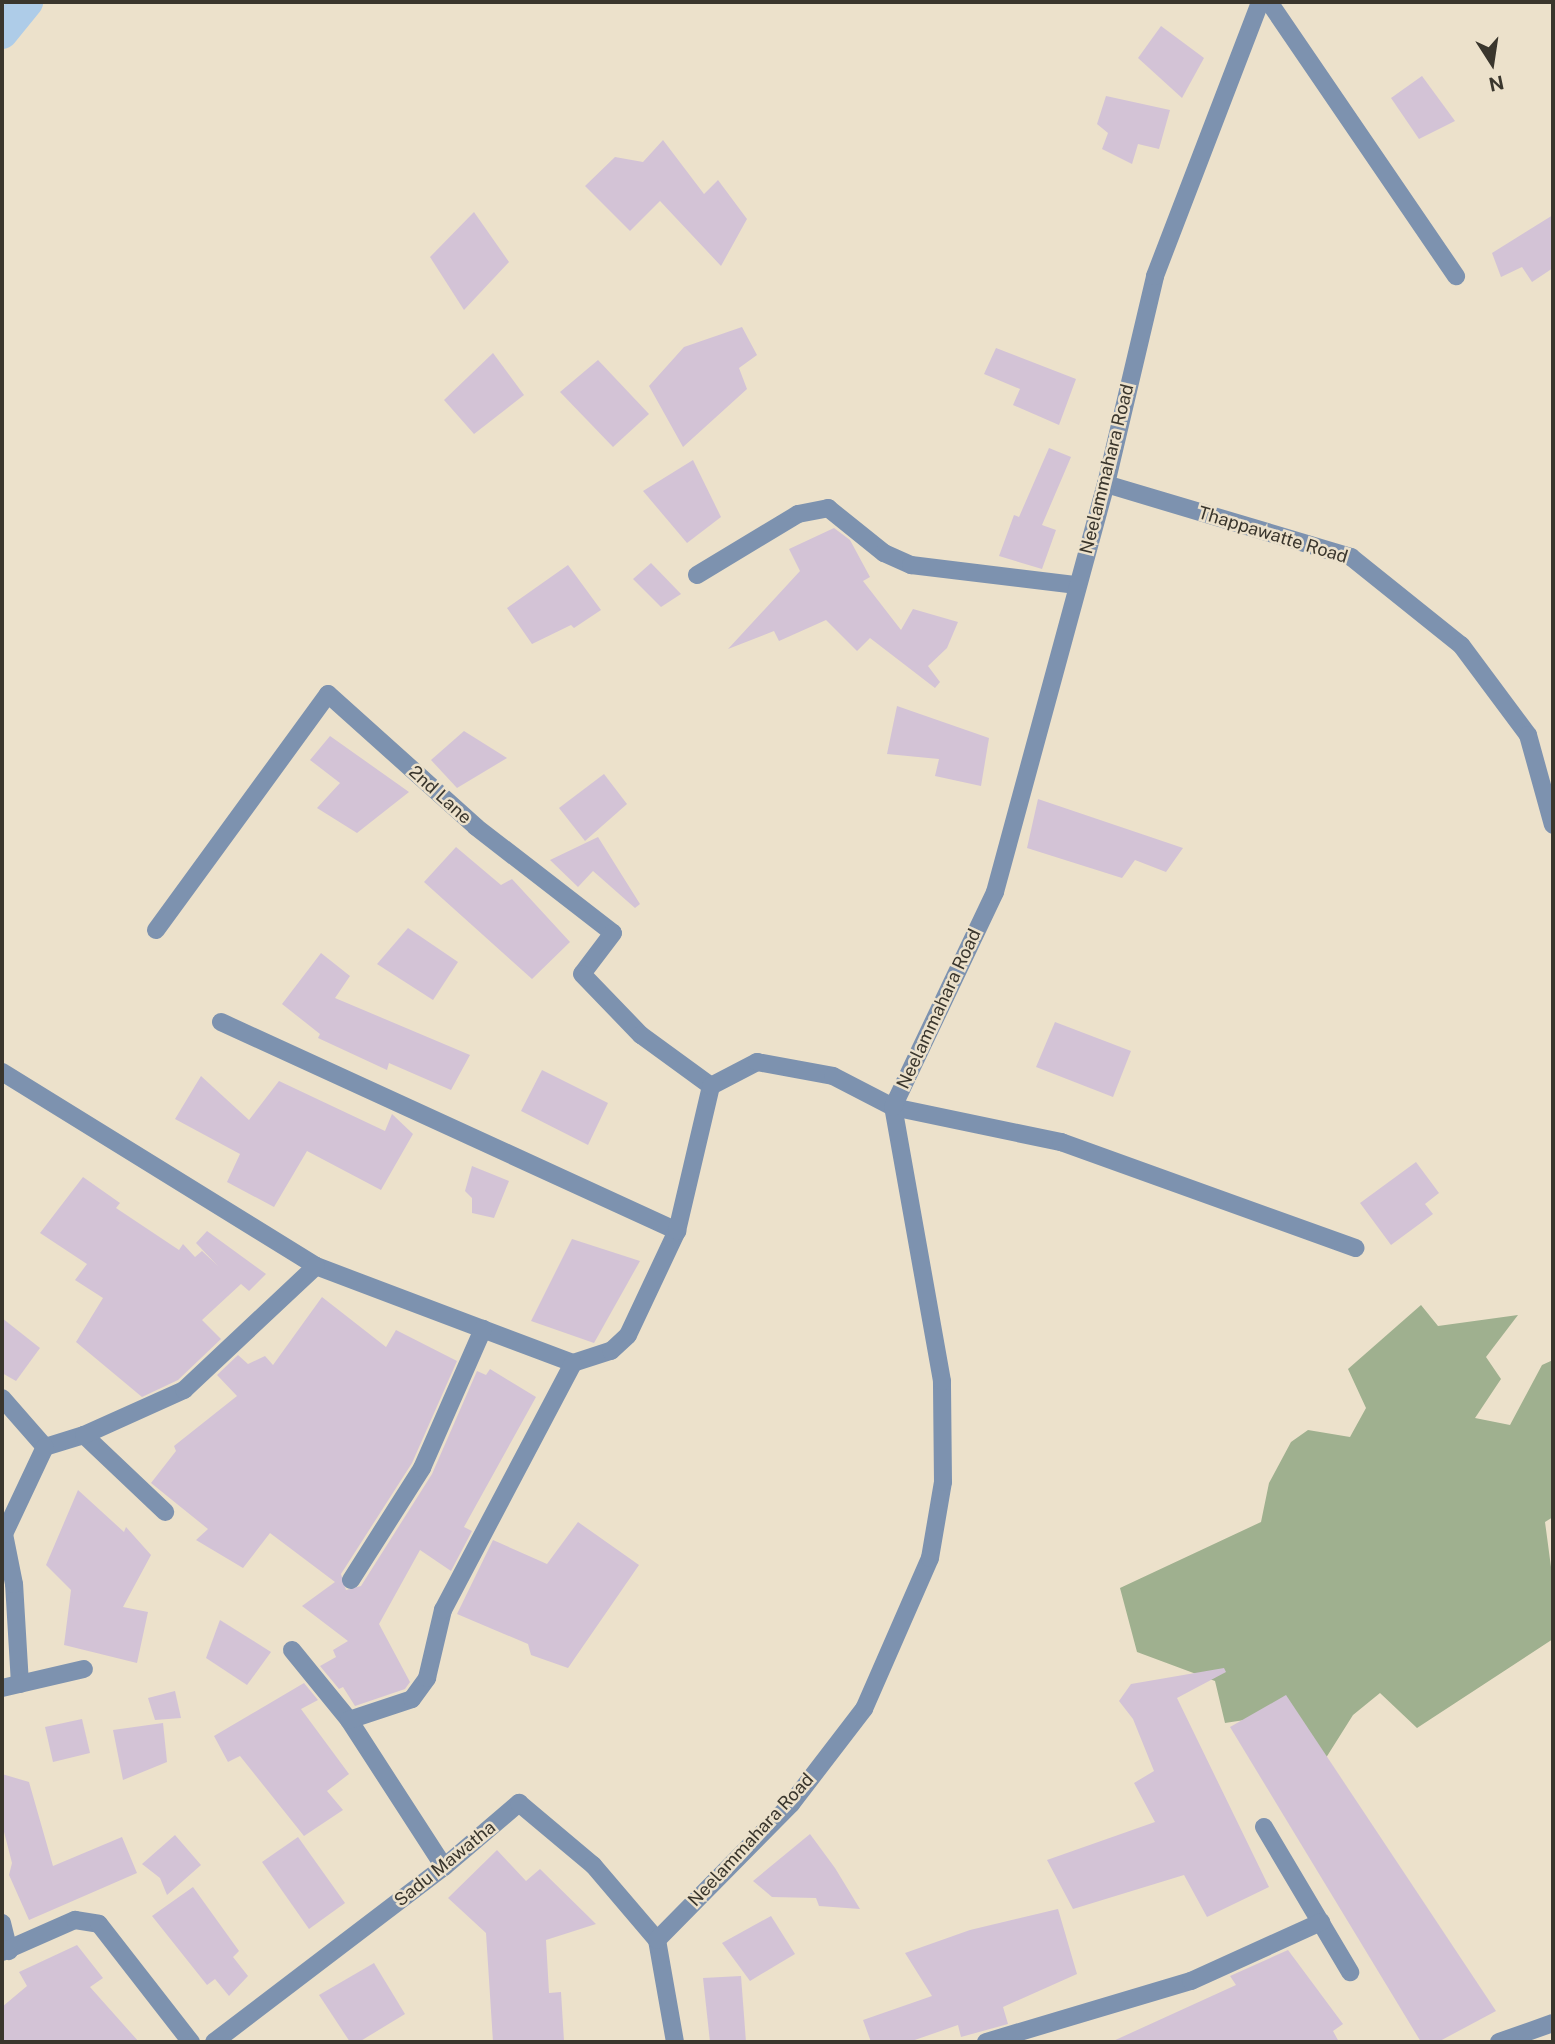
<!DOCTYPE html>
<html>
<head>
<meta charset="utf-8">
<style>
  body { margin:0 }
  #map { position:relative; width:1555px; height:2044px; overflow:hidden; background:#ece1cb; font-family:"Public Sans",sans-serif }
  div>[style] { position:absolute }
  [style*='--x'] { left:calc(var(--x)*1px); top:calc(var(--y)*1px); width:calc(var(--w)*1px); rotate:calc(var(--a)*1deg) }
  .forest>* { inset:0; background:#9fb08f }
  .canal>* { height:32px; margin:-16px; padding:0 16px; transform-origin:16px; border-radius:16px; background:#aecce8 }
  .building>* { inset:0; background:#d3c3d6 }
  .minor>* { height:18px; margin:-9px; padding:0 9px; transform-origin:9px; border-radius:9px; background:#7d92af }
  span { translate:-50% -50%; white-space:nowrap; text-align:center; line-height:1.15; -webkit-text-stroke:5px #ece1cb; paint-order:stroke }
  .street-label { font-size:18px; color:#3a362d }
  .frame { position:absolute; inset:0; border:4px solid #3a362d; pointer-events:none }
  .north { position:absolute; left:1457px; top:28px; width:70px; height:70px; -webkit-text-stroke:5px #ece1cb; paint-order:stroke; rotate:168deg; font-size:19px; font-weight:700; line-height:28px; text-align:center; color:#3a362d }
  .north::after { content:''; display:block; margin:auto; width:24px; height:32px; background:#3a362d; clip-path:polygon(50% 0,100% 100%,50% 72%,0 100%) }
</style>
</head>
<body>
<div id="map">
  <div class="forest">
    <div style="clip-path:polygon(1421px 1305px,1438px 1326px,1518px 1315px,1486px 1357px,1501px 1379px,1475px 1418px,1510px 1425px,1542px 1365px,1553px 1360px,1553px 1517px,1545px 1522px,1553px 1582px,1553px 1639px,1417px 1728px,1380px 1693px,1353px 1715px,1324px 1761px,1289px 1713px,1225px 1723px,1215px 1681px,1137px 1652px,1120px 1588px,1261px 1522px,1269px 1483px,1291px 1442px,1308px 1430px,1350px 1437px,1366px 1408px,1348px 1369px)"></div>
  </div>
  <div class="canal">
    <div style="--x:2;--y:33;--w:40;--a:-51"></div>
  </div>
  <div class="building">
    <div style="clip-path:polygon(1161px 26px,1204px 58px,1182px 98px,1138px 58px)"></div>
    <div style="clip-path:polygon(1422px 76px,1455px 121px,1419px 139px,1391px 98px)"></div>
    <div style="clip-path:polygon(1106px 96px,1170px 110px,1159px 149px,1138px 144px,1132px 164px,1102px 149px,1108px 133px,1097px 124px)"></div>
    <div style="clip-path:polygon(663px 140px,704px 194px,718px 180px,747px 219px,721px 266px,660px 201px,630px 231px,585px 186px,615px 157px,643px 162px)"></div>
    <div style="clip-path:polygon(474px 212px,509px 262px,464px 310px,430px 257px)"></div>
    <div style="clip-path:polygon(1553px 215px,1553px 268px,1532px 282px,1522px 267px,1501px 277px,1492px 253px)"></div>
    <div style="clip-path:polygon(742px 327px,757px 355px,739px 368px,747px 389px,683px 447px,649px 386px,684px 347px)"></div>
    <div style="clip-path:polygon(996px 348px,1076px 379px,1059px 425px,1013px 405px,1020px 389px,984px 374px)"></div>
    <div style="clip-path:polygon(493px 353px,524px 395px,474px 434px,444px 400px)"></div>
    <div style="clip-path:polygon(598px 360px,649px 414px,613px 447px,560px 392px)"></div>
    <div style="clip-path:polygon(1049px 448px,1071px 457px,1042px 525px,1056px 530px,1042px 569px,999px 556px,1014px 515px,1019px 517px)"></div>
    <div style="clip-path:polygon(693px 460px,721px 517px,687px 543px,643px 491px)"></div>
    <div style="clip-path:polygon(834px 528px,850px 540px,870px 577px,863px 581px,901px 630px,913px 609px,958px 622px,947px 648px,928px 666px,940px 682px,935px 688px,870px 638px,857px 651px,826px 620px,779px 641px,774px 631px,728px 649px,800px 571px,789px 549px)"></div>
    <div style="clip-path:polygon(651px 563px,681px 594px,661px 607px,633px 579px)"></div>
    <div style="clip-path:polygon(568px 565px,601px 610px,574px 628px,571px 625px,532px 644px,507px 608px)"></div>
    <div style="clip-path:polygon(897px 706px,989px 738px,981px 786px,935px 776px,939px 759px,887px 754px)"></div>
    <div style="clip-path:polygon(464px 731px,507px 758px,457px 788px,431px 760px)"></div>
    <div style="clip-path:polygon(330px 736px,409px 792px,357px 833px,317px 808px,340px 783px,310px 760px)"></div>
    <div style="clip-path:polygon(604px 774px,627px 804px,585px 841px,559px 808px)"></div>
    <div style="clip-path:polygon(1038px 799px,1183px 848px,1166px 872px,1135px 860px,1122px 878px,1027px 848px)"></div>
    <div style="clip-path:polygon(598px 837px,640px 904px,635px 908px,593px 871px,578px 887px,550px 860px)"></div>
    <div style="clip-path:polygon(456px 847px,501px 885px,512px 879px,570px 942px,532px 979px,424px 882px)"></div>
    <div style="clip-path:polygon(408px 928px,458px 962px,433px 1000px,377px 964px)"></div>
    <div style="clip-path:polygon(321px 953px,350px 976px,335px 998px,470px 1055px,451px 1090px,389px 1063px,387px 1070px,318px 1038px,320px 1034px,282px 1004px)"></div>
    <div style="clip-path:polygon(1055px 1022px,1131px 1051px,1113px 1097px,1036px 1067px)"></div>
    <div style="clip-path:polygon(542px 1070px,608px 1103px,588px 1145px,521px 1111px)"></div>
    <div style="clip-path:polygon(201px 1076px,249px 1120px,279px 1081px,385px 1131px,392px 1114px,413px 1134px,381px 1190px,307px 1151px,274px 1207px,227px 1182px,240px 1154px,175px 1119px)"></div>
    <div style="clip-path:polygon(1416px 1162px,1439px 1193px,1425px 1204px,1433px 1214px,1391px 1245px,1360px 1203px)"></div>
    <div style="clip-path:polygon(472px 1166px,509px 1181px,494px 1218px,472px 1213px,472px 1198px,465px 1191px)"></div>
    <div style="clip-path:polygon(83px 1177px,120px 1203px,116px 1208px,179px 1250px,183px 1244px,195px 1257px,202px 1251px,218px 1266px,196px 1243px,207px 1231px,266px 1274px,249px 1291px,241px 1284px,202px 1320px,221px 1339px,178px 1380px,142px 1397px,76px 1342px,103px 1298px,75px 1280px,87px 1264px,40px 1233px)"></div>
    <div style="clip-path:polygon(572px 1239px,640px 1261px,594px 1343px,531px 1321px)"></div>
    <div style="clip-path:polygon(322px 1297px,386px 1347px,396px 1330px,457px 1361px,412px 1463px,341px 1574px,346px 1590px,361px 1586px,432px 1474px,477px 1371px,486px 1375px,490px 1369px,536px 1397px,464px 1527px,472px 1531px,451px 1571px,420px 1550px,379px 1624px,410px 1682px,405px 1689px,355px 1706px,343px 1687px,339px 1689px,320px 1666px,336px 1657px,333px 1650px,348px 1641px,302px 1606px,335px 1582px,270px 1533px,243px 1568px,196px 1540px,208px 1529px,151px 1483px,176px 1451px,174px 1446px,237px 1396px,217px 1375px,238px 1355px,248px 1364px,265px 1356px,273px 1365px)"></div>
    <div style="clip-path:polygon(2px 1318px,40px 1348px,16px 1381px,2px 1373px)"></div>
    <div style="clip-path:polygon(78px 1490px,124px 1532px,126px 1527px,151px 1555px,123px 1607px,148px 1612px,137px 1663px,64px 1645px,71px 1590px,46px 1565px)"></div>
    <div style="clip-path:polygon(578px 1522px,639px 1565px,568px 1668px,531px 1655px,528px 1644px,457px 1614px,493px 1540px,547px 1564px)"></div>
    <div style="clip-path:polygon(220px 1620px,271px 1652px,247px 1685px,206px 1658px)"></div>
    <div style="clip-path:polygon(1224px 1668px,1226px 1672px,1177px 1698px,1269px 1887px,1207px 1917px,1184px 1875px,1073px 1909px,1047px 1860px,1155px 1822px,1134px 1783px,1154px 1771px,1133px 1719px,1119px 1701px,1131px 1684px)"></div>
    <div style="clip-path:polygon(304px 1683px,318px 1700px,301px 1709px,349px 1774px,327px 1791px,343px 1810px,304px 1836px,240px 1756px,228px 1762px,214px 1736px)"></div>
    <div style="clip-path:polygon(175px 1691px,181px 1718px,155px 1720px,148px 1698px)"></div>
    <div style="clip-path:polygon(1286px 1695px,1496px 2011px,1438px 2042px,1421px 2042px,1230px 1727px)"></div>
    <div style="clip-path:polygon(82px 1719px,90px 1753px,53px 1762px,45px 1727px)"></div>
    <div style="clip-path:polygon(163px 1723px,167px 1762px,123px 1780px,113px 1730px)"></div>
    <div style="clip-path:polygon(2px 1774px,29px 1782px,53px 1866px,122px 1837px,137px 1873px,29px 1920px,9px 1875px,12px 1863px,2px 1824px)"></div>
    <div style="clip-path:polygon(810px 1834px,835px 1868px,860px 1909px,819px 1906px,816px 1898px,772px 1897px,753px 1881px)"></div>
    <div style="clip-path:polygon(175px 1835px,201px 1865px,167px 1895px,160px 1878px,142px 1864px)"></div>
    <div style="clip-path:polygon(298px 1837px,345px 1903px,309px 1929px,262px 1862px)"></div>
    <div style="clip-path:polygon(497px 1850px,526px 1881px,540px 1869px,596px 1924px,546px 1940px,549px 1993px,561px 1992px,564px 2041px,493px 2042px,486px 1933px,448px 1898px)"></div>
    <div style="clip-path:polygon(193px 1887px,239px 1951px,233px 1957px,248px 1976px,229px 1996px,215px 1979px,207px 1985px,152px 1916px)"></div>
    <div style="clip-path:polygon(1058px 1909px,1077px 1974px,1003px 2007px,1008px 2024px,961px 2037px,958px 2025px,909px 2042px,871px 2042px,863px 2020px,932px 1996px,905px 1953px,970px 1930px)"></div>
    <div style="clip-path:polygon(771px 1916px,795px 1954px,750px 1981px,722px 1943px)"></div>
    <div style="clip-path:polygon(77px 1945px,103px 1978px,90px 1987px,139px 2042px,2px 2042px,2px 2007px,27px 1986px,19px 1972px)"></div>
    <div style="clip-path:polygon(1288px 1950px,1343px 2024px,1333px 2031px,1339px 2042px,1111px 2042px,1236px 1985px,1230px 1976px)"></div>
    <div style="clip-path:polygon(374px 1963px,405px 2014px,359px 2042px,350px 2042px,319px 1995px)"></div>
    <div style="clip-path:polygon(741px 1976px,746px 2042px,710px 2042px,703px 1978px)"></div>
  </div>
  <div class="minor">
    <div style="--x:1269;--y:2;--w:332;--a:55.7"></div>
    <div style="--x:1106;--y:484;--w:256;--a:16.6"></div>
    <div style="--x:1351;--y:557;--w:141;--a:38.7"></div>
    <div style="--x:1461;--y:645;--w:112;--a:53.3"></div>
    <div style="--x:1528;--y:735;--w:93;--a:74.5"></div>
    <div style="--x:697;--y:575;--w:118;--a:-31.1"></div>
    <div style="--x:798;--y:514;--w:31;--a:-11"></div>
    <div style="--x:828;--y:508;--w:72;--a:38.8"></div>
    <div style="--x:884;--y:553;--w:30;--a:24"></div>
    <div style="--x:911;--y:565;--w:167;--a:6.9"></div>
    <div style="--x:156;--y:930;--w:292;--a:-53.9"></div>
    <div style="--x:328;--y:694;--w:199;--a:41.9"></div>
    <div style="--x:476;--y:827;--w:173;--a:37.7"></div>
    <div style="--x:613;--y:933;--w:51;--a:127.1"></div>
    <div style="--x:582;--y:974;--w:85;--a:46"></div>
    <div style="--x:641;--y:1035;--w:87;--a:36.1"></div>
    <div style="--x:221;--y:1022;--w:502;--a:24.62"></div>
    <div style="--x:2;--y:1072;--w:369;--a:31.7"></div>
    <div style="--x:316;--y:1266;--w:275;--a:20.7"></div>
    <div style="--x:573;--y:1363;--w:40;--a:-18"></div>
    <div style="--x:611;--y:1351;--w:23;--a:-43"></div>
    <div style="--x:628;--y:1335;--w:115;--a:-64.8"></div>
    <div style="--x:677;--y:1231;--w:149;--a:-76.8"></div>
    <div style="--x:711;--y:1086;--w:52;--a:-27.6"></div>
    <div style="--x:757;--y:1062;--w:77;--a:10.4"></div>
    <div style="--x:833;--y:1076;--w:68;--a:27.3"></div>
    <div style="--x:893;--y:1107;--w:172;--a:11.8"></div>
    <div style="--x:1061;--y:1142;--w:313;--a:19.8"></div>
    <div style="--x:2;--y:1398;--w:65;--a:48.7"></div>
    <div style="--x:45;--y:1447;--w:41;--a:-17.1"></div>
    <div style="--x:84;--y:1435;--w:112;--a:43.5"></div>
    <div style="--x:84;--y:1435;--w:110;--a:-24.2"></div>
    <div style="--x:184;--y:1390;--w:181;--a:-43.2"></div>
    <div style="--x:351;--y:1580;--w:133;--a:-57.6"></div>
    <div style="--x:422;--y:1468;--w:152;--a:-66.3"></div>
    <div style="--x:292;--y:1650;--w:90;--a:50.8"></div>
    <div style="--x:349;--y:1720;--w:175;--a:57.1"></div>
    <div style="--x:20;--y:1684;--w:100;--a:-93.4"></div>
    <div style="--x:14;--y:1584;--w:51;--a:-101.3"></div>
    <div style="--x:4;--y:1534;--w:96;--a:-64.8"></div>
    <div style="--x:2;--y:1688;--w:84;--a:-13"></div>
    <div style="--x:349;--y:1720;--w:66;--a:-18.4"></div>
    <div style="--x:412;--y:1699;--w:26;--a:-54"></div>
    <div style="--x:427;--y:1678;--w:70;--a:-76.8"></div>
    <div style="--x:443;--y:1610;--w:279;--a:-62.2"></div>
    <div style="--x:1264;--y:1827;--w:169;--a:59.3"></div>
    <div style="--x:2;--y:1923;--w:29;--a:76"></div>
    <div style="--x:2;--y:1952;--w:80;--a:-23.7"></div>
    <div style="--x:75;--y:1920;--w:24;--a:9"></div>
    <div style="--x:99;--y:1924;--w:150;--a:52.1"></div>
    <div style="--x:214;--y:2042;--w:289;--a:-37.3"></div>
    <div style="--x:444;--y:1867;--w:99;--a:-40.5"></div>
    <div style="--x:519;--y:1803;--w:97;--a:40"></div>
    <div style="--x:593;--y:1865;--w:99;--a:49.5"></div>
    <div style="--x:675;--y:2042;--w:104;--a:-100"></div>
    <div style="--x:657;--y:1940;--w:191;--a:-45.4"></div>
    <div style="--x:791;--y:1804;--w:120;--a:-52.5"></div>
    <div style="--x:864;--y:1709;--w:165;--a:-66.4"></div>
    <div style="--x:930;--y:1558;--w:77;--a:-80.3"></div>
    <div style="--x:943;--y:1482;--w:101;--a:-90.6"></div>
    <div style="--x:942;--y:1381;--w:278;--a:-100.1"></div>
    <div style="--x:893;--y:1107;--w:238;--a:-64.6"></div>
    <div style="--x:995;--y:892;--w:423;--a:-74.8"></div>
    <div style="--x:1106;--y:484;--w:214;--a:-76.7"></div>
    <div style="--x:1155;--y:276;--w:293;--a:-69"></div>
    <div style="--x:986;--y:2042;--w:214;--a:-16.6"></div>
    <div style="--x:1191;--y:1981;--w:143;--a:-24.4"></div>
    <div style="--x:1499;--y:2042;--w:57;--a:-19.4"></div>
  </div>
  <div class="street-label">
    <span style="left:1107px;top:469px;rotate:-76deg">Neelammahara Road</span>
    <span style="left:1273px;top:535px;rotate:17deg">Thappawatte Road</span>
    <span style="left:440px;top:795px;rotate:42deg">2nd Lane</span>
    <span style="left:939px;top:1009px;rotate:-65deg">Neelammahara Road</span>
    <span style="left:751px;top:1840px;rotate:-47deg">Neelammahara Road</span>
    <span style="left:445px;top:1864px;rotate:-39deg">Sadu Mawatha</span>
  </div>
  <div class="frame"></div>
  <div class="north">N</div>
</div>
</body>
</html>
